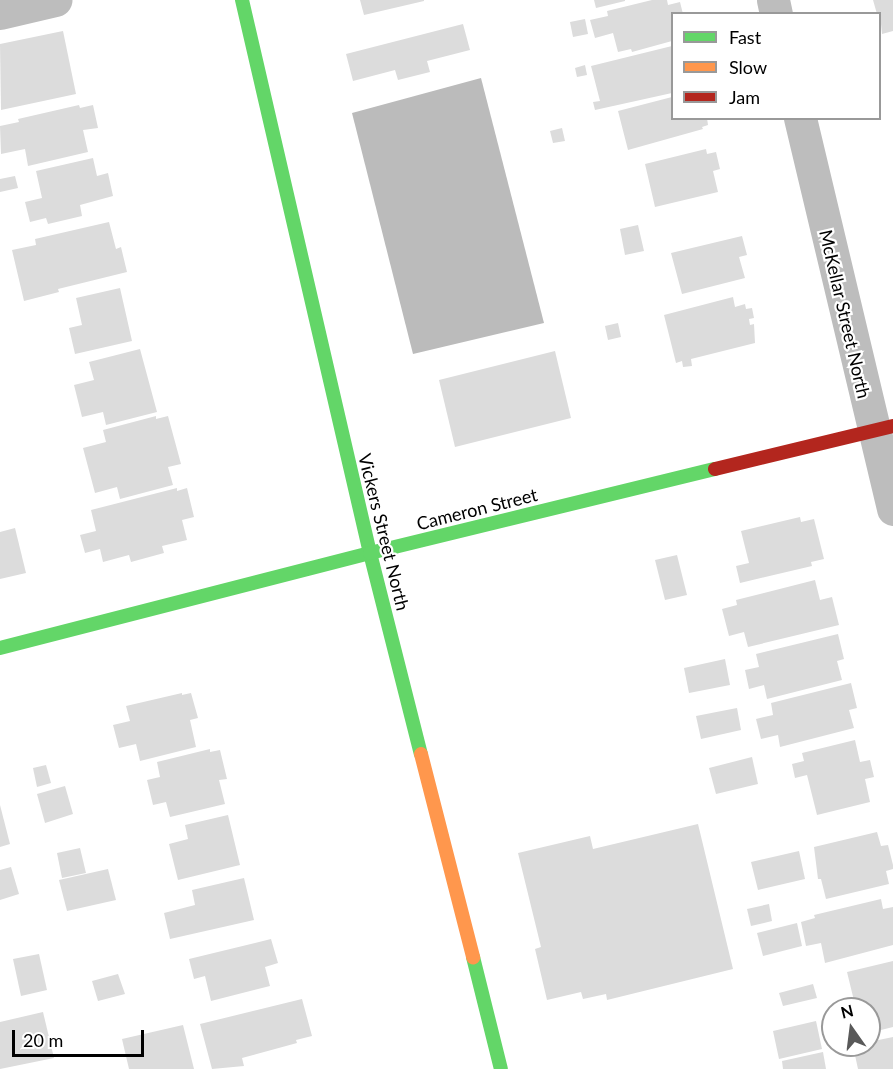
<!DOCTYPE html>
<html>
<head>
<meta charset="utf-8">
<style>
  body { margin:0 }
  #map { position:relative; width:893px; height:1069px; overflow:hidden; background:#fff; font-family:Lato,sans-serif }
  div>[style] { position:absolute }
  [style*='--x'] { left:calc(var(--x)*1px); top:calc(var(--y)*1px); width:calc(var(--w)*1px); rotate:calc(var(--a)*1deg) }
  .water>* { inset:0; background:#bbb }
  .building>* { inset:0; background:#dcdcdc }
  .street>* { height:33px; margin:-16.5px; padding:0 16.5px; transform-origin:16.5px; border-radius:16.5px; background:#bdbdbd }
  .fast>* { height:14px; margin:-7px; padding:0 7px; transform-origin:7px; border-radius:7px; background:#63d668 }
  .slow>* { height:14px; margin:-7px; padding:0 7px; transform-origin:7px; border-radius:7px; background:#ff974d }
  .jam>* { height:14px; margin:-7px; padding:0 7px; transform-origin:7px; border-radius:7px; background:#b3261e }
  span { translate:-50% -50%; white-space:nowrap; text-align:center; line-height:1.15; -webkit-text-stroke:4.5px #fff; paint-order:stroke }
  .street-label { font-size:18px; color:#000 }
  .legend { position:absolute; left:671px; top:12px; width:210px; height:108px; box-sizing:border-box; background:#fff; border:2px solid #999; margin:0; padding:8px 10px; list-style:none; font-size:18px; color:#000 }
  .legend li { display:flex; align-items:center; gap:12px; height:30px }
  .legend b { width:30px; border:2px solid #999 }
  .north { position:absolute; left:821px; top:997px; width:60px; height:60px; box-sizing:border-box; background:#fff; border:2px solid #999; border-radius:50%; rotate:346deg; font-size:16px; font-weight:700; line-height:24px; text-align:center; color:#000 }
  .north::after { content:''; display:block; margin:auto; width:21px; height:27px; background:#595959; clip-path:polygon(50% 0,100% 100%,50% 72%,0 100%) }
  .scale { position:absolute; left:12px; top:1030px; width:132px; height:27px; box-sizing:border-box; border:3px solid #000; border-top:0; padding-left:8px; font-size:18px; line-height:21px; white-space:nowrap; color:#000; -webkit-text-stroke:4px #fff; paint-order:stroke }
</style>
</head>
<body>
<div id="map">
  <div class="water">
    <div style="clip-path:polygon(481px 78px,544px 323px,413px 354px,352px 113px)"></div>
  </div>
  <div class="building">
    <div style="clip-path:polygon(360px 0,424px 0,424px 1px,364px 15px)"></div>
    <div style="clip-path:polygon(594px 0,625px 0,625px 1px,596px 8px)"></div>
    <div style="clip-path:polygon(652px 0,667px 0,668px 5px,680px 2px,683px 14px,672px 14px,672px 41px,632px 52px,631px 49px,618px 52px,613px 33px,595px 38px,590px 20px,608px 16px,607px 11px)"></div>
    <div style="clip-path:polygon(873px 0,893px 0,893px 31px,882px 34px,880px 14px,877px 14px)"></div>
    <div style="clip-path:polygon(585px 19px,588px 34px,573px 37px,570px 22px)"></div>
    <div style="clip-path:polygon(463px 24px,470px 50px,427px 61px,430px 72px,398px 80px,395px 70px,353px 81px,346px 54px)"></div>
    <div style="clip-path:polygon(63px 31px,76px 94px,1px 110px,0 44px)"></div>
    <div style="clip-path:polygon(672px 46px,672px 93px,595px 110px,593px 102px,600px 101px,591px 66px)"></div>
    <div style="clip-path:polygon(585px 65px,587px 75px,577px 77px,575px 68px)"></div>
    <div style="clip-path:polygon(672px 97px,672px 118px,707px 118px,708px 125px,702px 127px,703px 129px,628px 150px,618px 111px)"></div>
    <div style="clip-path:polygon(79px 105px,80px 108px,93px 105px,98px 128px,83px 130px,88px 152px,28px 166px,25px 149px,1px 154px,0 126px,19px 122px,18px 119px)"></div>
    <div style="clip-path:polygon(562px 128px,565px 141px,553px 143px,550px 131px)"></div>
    <div style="clip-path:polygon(706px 149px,707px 154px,716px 152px,720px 169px,713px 171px,718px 192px,655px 207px,645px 164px)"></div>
    <div style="clip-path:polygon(93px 158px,97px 176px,108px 173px,113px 196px,80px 205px,82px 216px,48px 224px,46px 218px,30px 222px,25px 202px,42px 198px,36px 171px)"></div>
    <div style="clip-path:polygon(15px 176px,18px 188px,0 192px,0 179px)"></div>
    <div style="clip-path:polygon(109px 222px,116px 249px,121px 247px,127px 272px,58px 289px,59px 292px,24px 301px,12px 250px,36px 245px,35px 239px)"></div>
    <div style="clip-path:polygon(638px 225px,644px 251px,625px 255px,620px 229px)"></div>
    <div style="clip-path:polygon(742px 236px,747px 255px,739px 257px,745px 278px,682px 294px,671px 253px)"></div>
    <div style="clip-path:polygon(120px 288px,132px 341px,75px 354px,69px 328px,82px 325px,76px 298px)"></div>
    <div style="clip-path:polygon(733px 297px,735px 307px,745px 304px,746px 309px,752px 308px,754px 318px,749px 319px,750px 325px,754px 324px,755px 343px,691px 359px,692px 366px,683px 367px,682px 361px,676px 363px,664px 315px)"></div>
    <div style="clip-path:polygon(618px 323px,621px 337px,608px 340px,605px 326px)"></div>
    <div style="clip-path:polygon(140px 349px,157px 412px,106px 425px,103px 412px,82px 417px,74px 385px,94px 380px,89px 362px)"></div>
    <div style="clip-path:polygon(555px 351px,571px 418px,455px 447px,439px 380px)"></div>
    <div style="clip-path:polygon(156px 416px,156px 419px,168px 416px,181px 464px,168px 467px,173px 485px,120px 499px,117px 487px,95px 493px,83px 448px,106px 442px,103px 430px)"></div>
    <div style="clip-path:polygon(177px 488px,177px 491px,187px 488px,194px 517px,182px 520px,187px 540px,162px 546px,164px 553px,131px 562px,129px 555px,103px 562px,100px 549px,85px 553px,80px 535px,96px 531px,91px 510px)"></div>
    <div style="clip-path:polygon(800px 517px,801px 522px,814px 519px,824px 559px,811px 562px,812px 566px,740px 583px,736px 566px,749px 563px,741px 531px)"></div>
    <div style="clip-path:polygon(15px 528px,26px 573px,0 579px,0 532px)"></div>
    <div style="clip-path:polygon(677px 555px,687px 595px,665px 600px,655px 560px)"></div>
    <div style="clip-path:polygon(815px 580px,820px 600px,832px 597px,839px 625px,748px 647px,744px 632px,729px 636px,722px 609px,737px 605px,736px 600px)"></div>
    <div style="clip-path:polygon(838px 634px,844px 659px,837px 661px,842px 680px,767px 699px,764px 685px,749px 689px,745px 670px,759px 667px,756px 654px)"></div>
    <div style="clip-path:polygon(725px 659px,730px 685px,689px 693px,684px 668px)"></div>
    <div style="clip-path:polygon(851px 683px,857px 708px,849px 710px,854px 728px,780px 747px,778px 735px,761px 739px,756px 719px,773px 715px,771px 703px)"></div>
    <div style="clip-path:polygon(182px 693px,182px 695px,191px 693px,198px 718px,190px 720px,196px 747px,140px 761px,136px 744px,119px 748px,113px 725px,130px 721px,126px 706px)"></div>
    <div style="clip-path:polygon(737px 708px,741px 730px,701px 739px,696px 716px)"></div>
    <div style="clip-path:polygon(855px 740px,860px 762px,870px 760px,874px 777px,865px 779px,870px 802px,817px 815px,807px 775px,795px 778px,792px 764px,804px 761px,802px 753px)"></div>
    <div style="clip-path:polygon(210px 749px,210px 752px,220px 750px,227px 779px,219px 780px,225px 804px,170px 817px,166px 802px,153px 805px,147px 780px,160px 777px,157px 762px)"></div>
    <div style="clip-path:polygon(752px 757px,758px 784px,716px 794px,709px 768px)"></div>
    <div style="clip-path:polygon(46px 765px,51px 783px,37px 787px,33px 768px)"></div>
    <div style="clip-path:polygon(65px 786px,73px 814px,45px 823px,37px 794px)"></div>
    <div style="clip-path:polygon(0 805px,10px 844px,0 847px)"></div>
    <div style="clip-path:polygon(228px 815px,240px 865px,178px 880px,169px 844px,188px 839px,185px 825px)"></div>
    <div style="clip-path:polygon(698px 824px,733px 969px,607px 1000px,606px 994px,583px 999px,581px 992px,547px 1000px,535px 949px,541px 947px,518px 853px,590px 836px,593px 849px)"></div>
    <div style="clip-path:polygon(877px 832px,881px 846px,888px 845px,893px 865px,893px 869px,886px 871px,889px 884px,826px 899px,821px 879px,818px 879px,814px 847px)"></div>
    <div style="clip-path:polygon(80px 848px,86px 873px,62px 878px,57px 853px)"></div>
    <div style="clip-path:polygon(799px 851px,805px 879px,758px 890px,751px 862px)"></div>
    <div style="clip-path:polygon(11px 867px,19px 894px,0 900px,0 870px)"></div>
    <div style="clip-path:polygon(108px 869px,116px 900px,67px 911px,59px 880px)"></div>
    <div style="clip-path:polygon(244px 878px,254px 920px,170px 939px,164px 913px,195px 905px,192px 890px)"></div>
    <div style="clip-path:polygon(881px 899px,883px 909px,893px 907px,893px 945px,825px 963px,821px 943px,806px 946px,801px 922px,815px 918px,814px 915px)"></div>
    <div style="clip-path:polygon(769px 904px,772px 921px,751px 926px,747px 909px)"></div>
    <div style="clip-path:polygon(797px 923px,802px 946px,763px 956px,757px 933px)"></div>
    <div style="clip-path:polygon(271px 939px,278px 963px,265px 967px,270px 986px,211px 1001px,205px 976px,194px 979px,189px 959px)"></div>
    <div style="clip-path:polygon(39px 954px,47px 990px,21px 996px,13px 959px)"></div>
    <div style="clip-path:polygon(893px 961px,893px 1027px,869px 1033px,869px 1009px,856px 1009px,847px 972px)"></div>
    <div style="clip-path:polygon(118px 974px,125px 994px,98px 1001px,92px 981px)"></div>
    <div style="clip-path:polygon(813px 984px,817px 998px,783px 1006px,779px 993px)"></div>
    <div style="clip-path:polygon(302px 999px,312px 1036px,296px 1040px,297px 1043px,242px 1058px,244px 1066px,212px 1069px,200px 1024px)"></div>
    <div style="clip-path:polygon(43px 1012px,54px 1058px,0 1069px,0 1022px)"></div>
    <div style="clip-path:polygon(816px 1021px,822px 1049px,779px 1059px,773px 1031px)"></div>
    <div style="clip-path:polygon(183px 1025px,194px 1069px,129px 1069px,122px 1039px)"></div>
    <div style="clip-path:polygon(893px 1037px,893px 1069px,858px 1069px,853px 1046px,869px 1045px,869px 1042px)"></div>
    <div style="clip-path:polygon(823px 1052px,826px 1069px,783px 1069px,782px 1061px)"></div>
  </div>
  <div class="street">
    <div style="--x:773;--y:0;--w:14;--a:78"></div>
    <div style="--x:0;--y:13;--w:57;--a:-13.3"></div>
    <div style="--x:800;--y:118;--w:402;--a:76.6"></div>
  </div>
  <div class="fast">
    <div style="--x:242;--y:0;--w:568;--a:76.97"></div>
    <div style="--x:370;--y:553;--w:207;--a:75.8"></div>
    <div style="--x:0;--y:648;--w:382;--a:-14.4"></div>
    <div style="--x:370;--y:553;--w:355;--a:-13.7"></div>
    <div style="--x:473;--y:957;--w:115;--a:76"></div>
  </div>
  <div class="slow">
    <div style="--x:421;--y:754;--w:210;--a:75.6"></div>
  </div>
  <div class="jam">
    <div style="--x:715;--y:469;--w:183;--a:-13.6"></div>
  </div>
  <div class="street-label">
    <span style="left:845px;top:314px;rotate:77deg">McKellar Street North</span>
    <span style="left:477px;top:509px;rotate:-14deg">Cameron Street</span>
    <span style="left:384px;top:532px;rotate:76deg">Vickers Street North</span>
  </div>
  <ul class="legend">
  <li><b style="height:8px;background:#63d668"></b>Fast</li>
  <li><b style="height:8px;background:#ff974d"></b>Slow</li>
  <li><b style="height:8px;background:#b3261e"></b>Jam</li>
  </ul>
  <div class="north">N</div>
  <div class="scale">20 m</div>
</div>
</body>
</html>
